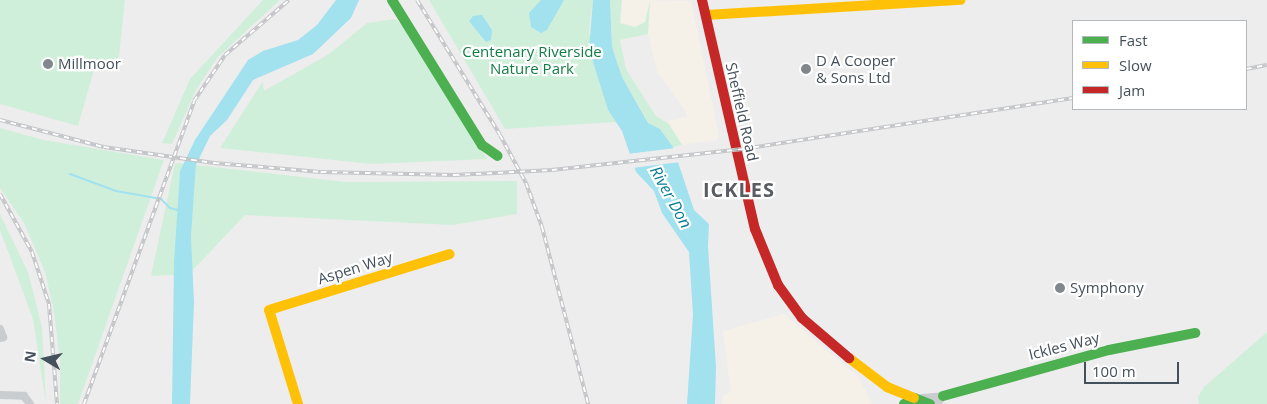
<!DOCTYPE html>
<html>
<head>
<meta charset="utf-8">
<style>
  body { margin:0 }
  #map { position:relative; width:1267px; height:404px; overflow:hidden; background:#eeeded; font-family:"Open Sans",sans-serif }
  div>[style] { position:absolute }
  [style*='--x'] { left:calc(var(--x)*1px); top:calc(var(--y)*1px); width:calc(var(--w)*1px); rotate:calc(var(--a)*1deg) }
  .commercial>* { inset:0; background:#f6f1e8 }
  .green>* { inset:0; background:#d0efdb }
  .water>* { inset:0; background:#a2e1ee }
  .pier>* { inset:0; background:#eeeded }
  .stream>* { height:2px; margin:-1px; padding:0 1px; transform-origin:1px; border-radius:1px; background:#a2e1ee }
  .street>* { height:8px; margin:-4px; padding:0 4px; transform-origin:4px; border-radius:4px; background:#c9cdcf }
  .fast>* { height:10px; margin:-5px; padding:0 5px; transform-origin:5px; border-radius:5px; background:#4caf50 }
  .slow>* { height:10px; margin:-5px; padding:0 5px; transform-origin:5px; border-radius:5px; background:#ffc107 }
  .jam>* { height:10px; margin:-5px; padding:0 5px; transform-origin:5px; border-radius:5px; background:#c62828 }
  .rail>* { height:4px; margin-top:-2px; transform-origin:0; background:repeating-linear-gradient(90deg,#fff 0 5.5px,#c3c5c8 0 11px); box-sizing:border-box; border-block:1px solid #c3c5c8 }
  .dots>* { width:14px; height:14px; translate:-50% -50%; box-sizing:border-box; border:2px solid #fff; border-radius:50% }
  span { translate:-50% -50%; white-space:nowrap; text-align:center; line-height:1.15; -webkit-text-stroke:4.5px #fff; paint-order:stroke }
  .park-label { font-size:15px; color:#127e45 }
  .poi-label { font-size:15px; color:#44515b }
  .left { translate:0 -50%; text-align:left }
  .street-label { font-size:15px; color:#44515b }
  .water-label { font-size:16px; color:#087b95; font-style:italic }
  .district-label { font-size:20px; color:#595d62; font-weight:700; letter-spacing:1px }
  .legend { position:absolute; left:1072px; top:20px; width:175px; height:90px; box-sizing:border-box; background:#fff; border:1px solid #b4b9bd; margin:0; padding:6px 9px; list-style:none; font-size:15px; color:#44515b }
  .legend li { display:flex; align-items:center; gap:10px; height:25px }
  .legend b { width:25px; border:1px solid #b4b9bd }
  .north { position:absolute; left:20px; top:334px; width:50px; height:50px; -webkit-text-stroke:4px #fff; paint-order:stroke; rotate:279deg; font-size:14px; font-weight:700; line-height:20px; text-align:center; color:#44515b }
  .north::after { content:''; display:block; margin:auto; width:18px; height:22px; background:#44515b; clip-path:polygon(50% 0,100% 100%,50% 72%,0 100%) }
  .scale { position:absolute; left:1084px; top:362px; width:95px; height:22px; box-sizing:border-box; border:2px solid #44515b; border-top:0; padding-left:6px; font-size:15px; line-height:18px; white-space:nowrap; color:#44515b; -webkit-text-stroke:4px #fff; paint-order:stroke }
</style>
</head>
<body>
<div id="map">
  <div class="commercial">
    <div style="clip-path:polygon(622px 0,691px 1px,719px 136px,716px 140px,682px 145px,667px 121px,687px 117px,686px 112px,657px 71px,648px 34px,620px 40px)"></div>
    <div style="clip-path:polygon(784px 314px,859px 378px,872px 404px,722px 404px,723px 395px,731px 392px,723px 331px)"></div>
  </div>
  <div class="green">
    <div style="clip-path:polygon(0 0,125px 0,118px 66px,96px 63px,78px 126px,0 104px)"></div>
    <div style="clip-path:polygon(263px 0,280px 0,217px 58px,196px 90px,172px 144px,162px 143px,190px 79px)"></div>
    <div style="clip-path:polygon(429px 0,593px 0,589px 32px,608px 110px,616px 122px,505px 129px)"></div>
    <div style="clip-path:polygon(610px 0,622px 0,620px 23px,635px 27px,645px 22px,650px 0,648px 34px,620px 40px,626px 69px,656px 116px,669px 124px,682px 145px,673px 147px,660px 129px,649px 124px,622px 77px,612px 47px)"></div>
    <div style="clip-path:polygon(395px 19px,407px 30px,487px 159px,372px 164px,220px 148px,263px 81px,264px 91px,329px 54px,367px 23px)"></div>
    <div style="clip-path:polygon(0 128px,44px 140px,164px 160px,78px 404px,60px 404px,60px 362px,54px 312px,45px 272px,24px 223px,0 188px)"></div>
    <div style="clip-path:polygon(175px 163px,186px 164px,180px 171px,174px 275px,151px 276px)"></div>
    <div style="clip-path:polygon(196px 165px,346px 182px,517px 181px,517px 214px,453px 225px,245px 215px,192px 271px,191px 237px)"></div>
    <div style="clip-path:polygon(0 214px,28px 272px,42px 327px,46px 404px,33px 319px,0 230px)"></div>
    <div style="clip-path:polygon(1267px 332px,1267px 404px,1199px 404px,1198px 397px,1204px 387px)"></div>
  </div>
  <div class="water">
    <div style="clip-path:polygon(336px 0,359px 0,351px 18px,313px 54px,253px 80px,227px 120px,210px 136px,196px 165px,191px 237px,194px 302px,190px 404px,172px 404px,174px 262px,180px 171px,195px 140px,248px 60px,263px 51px,298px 40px,317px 25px)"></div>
    <div style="clip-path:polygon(541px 0,564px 0,547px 30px,541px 33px,531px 27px,529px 13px)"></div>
    <div style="clip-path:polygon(593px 0,610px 0,612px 47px,622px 77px,648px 123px,660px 129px,673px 147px,694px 210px,709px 224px,708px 246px,716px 367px,715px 404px,687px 404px,693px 315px,689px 252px,662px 213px,654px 191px,636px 172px,622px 131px,608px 110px,589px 49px)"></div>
    <div style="clip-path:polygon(482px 15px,492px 30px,491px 40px,486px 42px,469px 21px,473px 16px)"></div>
  </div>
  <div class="pier">
    <div style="clip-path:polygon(676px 148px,680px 162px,632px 168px,627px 154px)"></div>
  </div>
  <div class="stream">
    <div style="--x:70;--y:174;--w:49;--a:20.3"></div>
    <div style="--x:116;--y:191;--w:46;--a:10.1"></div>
    <div style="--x:161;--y:199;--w:13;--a:45"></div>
    <div style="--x:170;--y:208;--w:8;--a:14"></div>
  </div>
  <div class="street">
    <div style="--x:0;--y:329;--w:9;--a:69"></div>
    <div style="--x:3;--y:337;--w:3;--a:162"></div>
    <div style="--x:0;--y:395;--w:24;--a:2"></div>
    <div style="--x:24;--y:396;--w:10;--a:53"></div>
    <div style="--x:922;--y:398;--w:21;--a:-5"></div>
    <div style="--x:943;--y:396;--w:10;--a:127"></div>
  </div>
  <div class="fast">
    <div style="--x:392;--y:0;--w:171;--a:58.2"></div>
    <div style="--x:482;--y:145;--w:19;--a:35"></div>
    <div style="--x:943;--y:396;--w:172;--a:-15.5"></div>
    <div style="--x:1109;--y:350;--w:88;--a:-11.2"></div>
    <div style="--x:904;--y:404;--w:12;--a:-31"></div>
    <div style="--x:914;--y:398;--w:17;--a:21"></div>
  </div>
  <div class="slow">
    <div style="--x:706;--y:15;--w:255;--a:-3.4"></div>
    <div style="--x:849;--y:358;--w:48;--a:37.3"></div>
    <div style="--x:887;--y:387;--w:29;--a:22"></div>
    <div style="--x:298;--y:404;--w:98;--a:-107.1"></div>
    <div style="--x:269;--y:310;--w:189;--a:-17.2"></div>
  </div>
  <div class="jam">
    <div style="--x:702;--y:0;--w:235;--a:77"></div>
    <div style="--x:755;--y:229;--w:61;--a:67.7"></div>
    <div style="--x:778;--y:285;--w:41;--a:54"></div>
    <div style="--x:802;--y:318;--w:62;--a:40.4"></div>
  </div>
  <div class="rail">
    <div style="--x:417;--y:0;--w:158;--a:58.4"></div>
    <div style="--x:500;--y:135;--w:55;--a:61.6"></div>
    <div style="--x:526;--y:183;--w:47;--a:70"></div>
    <div style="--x:542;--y:227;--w:183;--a:75.4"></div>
    <div style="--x:1246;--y:69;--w:21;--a:-11"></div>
    <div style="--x:0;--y:120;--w:107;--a:14.6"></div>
    <div style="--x:104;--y:147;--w:111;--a:8.3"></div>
    <div style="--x:214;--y:163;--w:107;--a:4.8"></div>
    <div style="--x:321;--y:172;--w:133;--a:1.3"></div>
    <div style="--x:454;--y:175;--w:98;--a:-2.9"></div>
    <div style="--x:552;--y:170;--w:192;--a:-6.3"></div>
    <div style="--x:743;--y:149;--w:334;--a:-8.8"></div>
    <div style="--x:0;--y:194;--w:66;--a:61.1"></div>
    <div style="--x:32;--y:252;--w:55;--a:71.9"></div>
    <div style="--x:49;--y:304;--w:100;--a:85.4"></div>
    <div style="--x:84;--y:404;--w:322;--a:-70"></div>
    <div style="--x:194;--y:101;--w:55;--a:-56"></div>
    <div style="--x:225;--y:55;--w:84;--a:-40.7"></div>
  </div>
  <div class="dots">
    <div style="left:48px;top:64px;background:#80888e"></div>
    <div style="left:806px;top:69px;background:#80888e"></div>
    <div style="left:1060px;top:288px;background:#80888e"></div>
  </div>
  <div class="park-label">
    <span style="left:532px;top:60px">Centenary Riverside<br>Nature Park</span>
  </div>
  <div class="poi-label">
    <span class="left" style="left:816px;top:69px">D A Cooper<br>&amp; Sons Ltd</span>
    <span class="left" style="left:58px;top:64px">Millmoor</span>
    <span class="left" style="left:1070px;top:288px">Symphony</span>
  </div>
  <div class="street-label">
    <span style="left:742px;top:112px;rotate:77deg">Sheffield Road</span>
    <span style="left:355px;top:268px;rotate:-17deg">Aspen Way</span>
    <span style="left:1064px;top:346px;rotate:-14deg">Ickles Way</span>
  </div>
  <div class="water-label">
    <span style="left:671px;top:197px;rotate:61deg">River Don</span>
  </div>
  <div class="district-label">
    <span style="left:739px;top:189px">ICKLES</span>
  </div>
  <ul class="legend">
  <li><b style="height:6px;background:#4caf50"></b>Fast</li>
  <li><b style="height:6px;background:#ffc107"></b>Slow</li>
  <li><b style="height:6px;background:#c62828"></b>Jam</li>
  </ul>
  <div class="north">N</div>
  <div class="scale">100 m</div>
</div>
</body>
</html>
